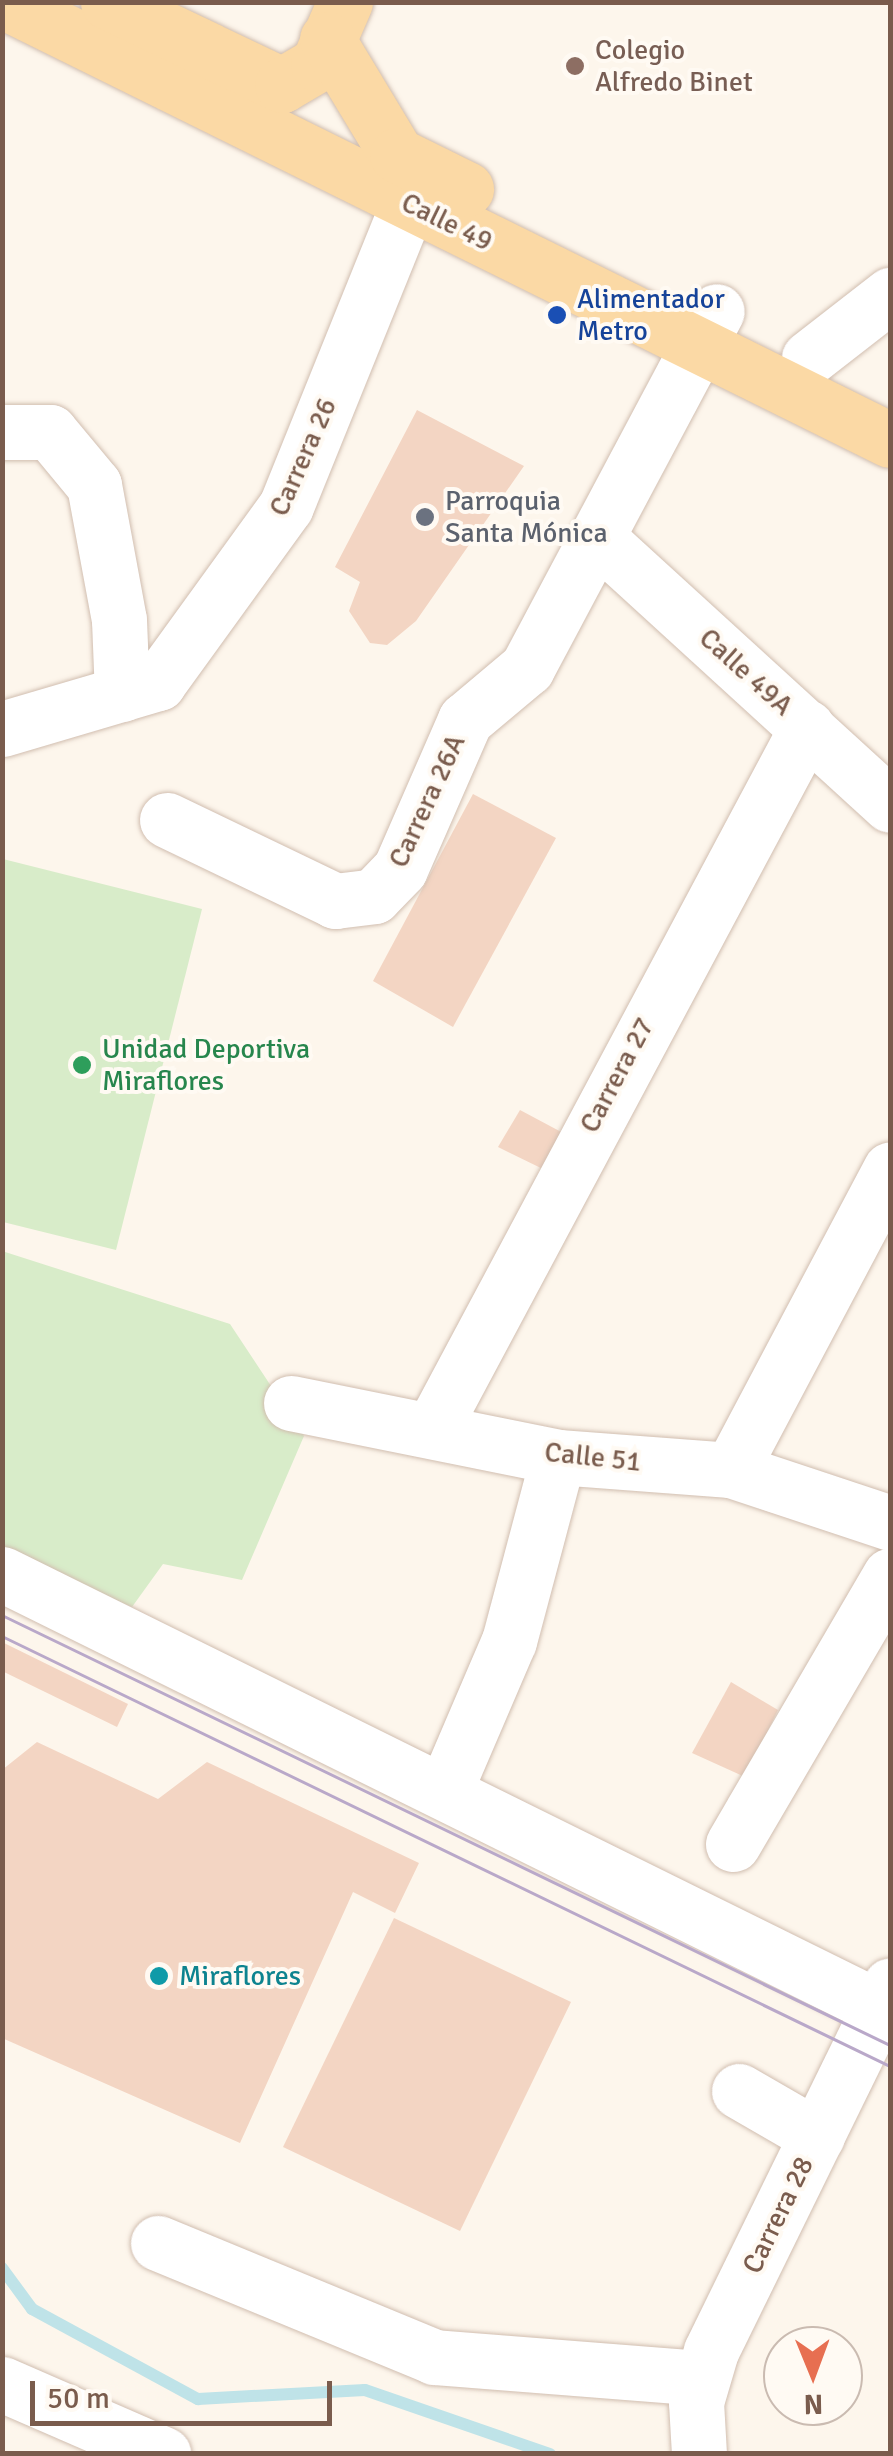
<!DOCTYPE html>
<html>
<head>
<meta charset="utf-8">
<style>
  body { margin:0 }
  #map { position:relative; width:893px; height:2456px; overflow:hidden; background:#fdf6ec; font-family:Signika,sans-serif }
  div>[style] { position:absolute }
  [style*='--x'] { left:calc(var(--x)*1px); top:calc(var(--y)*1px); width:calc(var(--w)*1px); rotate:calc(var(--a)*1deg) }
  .green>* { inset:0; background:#d8ecc9 }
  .stream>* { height:12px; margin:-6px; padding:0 6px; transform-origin:6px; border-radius:6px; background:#bfe3e8 }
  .building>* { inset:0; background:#f3d5c3 }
  .roads { filter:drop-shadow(0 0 2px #d1beb0) drop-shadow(0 0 2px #d1beb0) }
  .minor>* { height:55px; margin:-27.5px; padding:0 27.5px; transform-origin:27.5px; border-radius:27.5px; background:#fff }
  .major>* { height:55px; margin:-27.5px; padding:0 27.5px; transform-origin:27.5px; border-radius:27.5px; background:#fbd9a5 }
  .tram>* { height:2.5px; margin:-1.25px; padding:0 1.25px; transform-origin:1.25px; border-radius:1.25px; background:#b9a8c9 }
  .dots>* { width:28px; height:28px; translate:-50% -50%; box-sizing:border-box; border:5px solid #fffaf3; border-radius:50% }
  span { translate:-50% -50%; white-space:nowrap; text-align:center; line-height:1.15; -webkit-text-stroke:8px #fffaf3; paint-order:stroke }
  .education-label { font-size:28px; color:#785e54 }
  .left { translate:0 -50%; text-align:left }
  .street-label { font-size:28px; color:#7a5c4d }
  .transit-label { font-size:28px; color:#164399 }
  .worship-label { font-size:28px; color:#5b616d }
  .leisure-label { font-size:28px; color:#27864d }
  .culture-label { font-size:28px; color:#0d838f }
  .frame { position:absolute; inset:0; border:5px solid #7a5c4d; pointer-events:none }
  .north { position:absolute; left:763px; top:2326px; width:100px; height:100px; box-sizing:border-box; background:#fffaf3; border:2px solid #cabbb1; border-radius:50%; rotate:179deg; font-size:28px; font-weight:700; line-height:40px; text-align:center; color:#7a5c4d }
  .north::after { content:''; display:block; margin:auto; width:35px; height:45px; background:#e76f51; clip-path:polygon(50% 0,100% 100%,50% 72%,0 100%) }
  .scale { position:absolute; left:30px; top:2381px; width:302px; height:45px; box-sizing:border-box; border:5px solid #7a5c4d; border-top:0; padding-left:12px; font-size:30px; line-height:35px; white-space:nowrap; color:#7a5c4d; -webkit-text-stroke:8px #fffaf3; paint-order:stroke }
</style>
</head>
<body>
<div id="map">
  <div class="green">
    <div style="clip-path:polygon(3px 859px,202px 909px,116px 1250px,3px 1222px)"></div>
    <div style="clip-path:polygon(2px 1251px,230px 1324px,304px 1436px,242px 1580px,163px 1564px,132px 1607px,3px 1551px)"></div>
  </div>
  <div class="stream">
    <div style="--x:2;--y:2268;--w:51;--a:53.8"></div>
    <div style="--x:32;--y:2309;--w:189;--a:28.5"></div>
    <div style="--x:198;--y:2399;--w:167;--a:-3.1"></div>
    <div style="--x:365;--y:2390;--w:196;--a:19.1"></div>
  </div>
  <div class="building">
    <div style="clip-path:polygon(417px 410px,524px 466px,416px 621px,387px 645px,370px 643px,349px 611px,360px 582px,335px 567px)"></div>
    <div style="clip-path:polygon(473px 794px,556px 838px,453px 1027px,373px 981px)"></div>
    <div style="clip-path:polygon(520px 1110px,565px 1134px,547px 1171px,498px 1147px)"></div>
    <div style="clip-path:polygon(2px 1642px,128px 1704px,117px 1727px,2px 1671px)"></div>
    <div style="clip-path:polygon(731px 1682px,778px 1710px,745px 1777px,692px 1753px)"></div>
    <div style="clip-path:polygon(37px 1742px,158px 1799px,207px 1762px,419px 1863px,395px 1913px,353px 1892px,240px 2143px,2px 2038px,2px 1770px)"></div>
    <div style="clip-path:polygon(394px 1918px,571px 2002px,460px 2231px,283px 2147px)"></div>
  </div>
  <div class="roads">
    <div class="minor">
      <div style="--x:809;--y:358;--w:103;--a:-37.9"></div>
      <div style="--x:2;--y:432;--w:48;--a:0"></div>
      <div style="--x:50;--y:432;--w:69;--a:50.3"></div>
      <div style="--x:94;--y:485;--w:137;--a:79.5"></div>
      <div style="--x:119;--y:620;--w:74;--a:87.7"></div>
      <div style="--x:601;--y:541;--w:391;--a:42.4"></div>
      <div style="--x:2;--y:729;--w:163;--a:-16.4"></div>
      <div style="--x:158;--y:683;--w:218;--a:-54.1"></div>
      <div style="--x:286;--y:506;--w:362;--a:-68"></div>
      <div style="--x:167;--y:820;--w:187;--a:25.7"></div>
      <div style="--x:335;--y:901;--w:39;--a:-7"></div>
      <div style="--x:374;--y:896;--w:37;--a:-46"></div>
      <div style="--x:400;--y:869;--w:163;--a:-66.4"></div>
      <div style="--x:465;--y:720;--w:81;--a:-40"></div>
      <div style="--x:527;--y:668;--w:404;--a:-62"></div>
      <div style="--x:291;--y:1403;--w:272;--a:11.4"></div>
      <div style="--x:558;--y:1457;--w:173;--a:4.3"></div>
      <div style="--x:731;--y:1470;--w:168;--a:18.4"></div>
      <div style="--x:434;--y:1426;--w:792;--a:-61.91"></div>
      <div style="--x:731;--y:1470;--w:340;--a:-62.1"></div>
      <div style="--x:2;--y:1574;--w:991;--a:26.31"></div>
      <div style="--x:445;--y:1790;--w:162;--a:-66.8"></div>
      <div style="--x:509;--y:1641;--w:190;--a:-75.1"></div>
      <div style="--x:733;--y:1844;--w:311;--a:-59.7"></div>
      <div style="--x:739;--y:2091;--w:90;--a:30"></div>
      <div style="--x:158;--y:2243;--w:299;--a:22.4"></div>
      <div style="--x:434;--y:2357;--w:268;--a:4.5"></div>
      <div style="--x:2;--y:2384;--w:176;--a:23.5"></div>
      <div style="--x:699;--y:2454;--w:52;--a:-93.3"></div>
      <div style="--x:696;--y:2402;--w:53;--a:-73.6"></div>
      <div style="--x:711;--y:2351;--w:407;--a:-63.9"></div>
    </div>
    <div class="major">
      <div style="--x:5;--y:2;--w:987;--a:26.33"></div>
      <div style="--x:108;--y:2;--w:193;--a:25.5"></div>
      <div style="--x:282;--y:85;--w:42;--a:-30.3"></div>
      <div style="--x:318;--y:64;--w:68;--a:-66.5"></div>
      <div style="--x:327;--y:39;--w:135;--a:58.9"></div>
      <div style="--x:397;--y:155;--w:77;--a:26.2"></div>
    </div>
  </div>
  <div class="tram">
    <div style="--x:2;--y:1615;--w:987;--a:25.84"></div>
    <div style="--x:2;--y:1636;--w:987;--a:25.84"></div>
  </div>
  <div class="dots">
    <div style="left:575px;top:66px;background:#8d6e63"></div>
    <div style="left:557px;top:315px;background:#1a4fb4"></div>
    <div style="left:425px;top:517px;background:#6b7280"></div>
    <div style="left:82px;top:1065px;background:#2e9e5b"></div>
    <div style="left:159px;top:1976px;background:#0f9aa8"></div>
  </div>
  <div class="education-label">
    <span class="left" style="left:595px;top:66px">Colegio<br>Alfredo Binet</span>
  </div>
  <div class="street-label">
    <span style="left:447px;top:222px;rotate:26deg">Calle 49</span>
    <span style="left:303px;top:457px;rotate:-66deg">Carrera 26</span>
    <span style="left:746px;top:672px;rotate:42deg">Calle 49A</span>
    <span style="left:427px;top:801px;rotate:-65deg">Carrera 26A</span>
    <span style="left:617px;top:1075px;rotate:-62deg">Carrera 27</span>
    <span style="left:593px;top:1457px;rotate:6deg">Calle 51</span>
    <span style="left:778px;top:2215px;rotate:-64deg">Carrera 28</span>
  </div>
  <div class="transit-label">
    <span class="left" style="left:577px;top:315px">Alimentador<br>Metro</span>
  </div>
  <div class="worship-label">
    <span class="left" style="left:445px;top:517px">Parroquia<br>Santa Mónica</span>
  </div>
  <div class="leisure-label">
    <span class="left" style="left:102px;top:1065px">Unidad Deportiva<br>Miraflores</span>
  </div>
  <div class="culture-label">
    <span class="left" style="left:179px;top:1976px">Miraflores</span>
  </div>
  <div class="frame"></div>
  <div class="north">N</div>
  <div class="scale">50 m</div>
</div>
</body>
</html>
